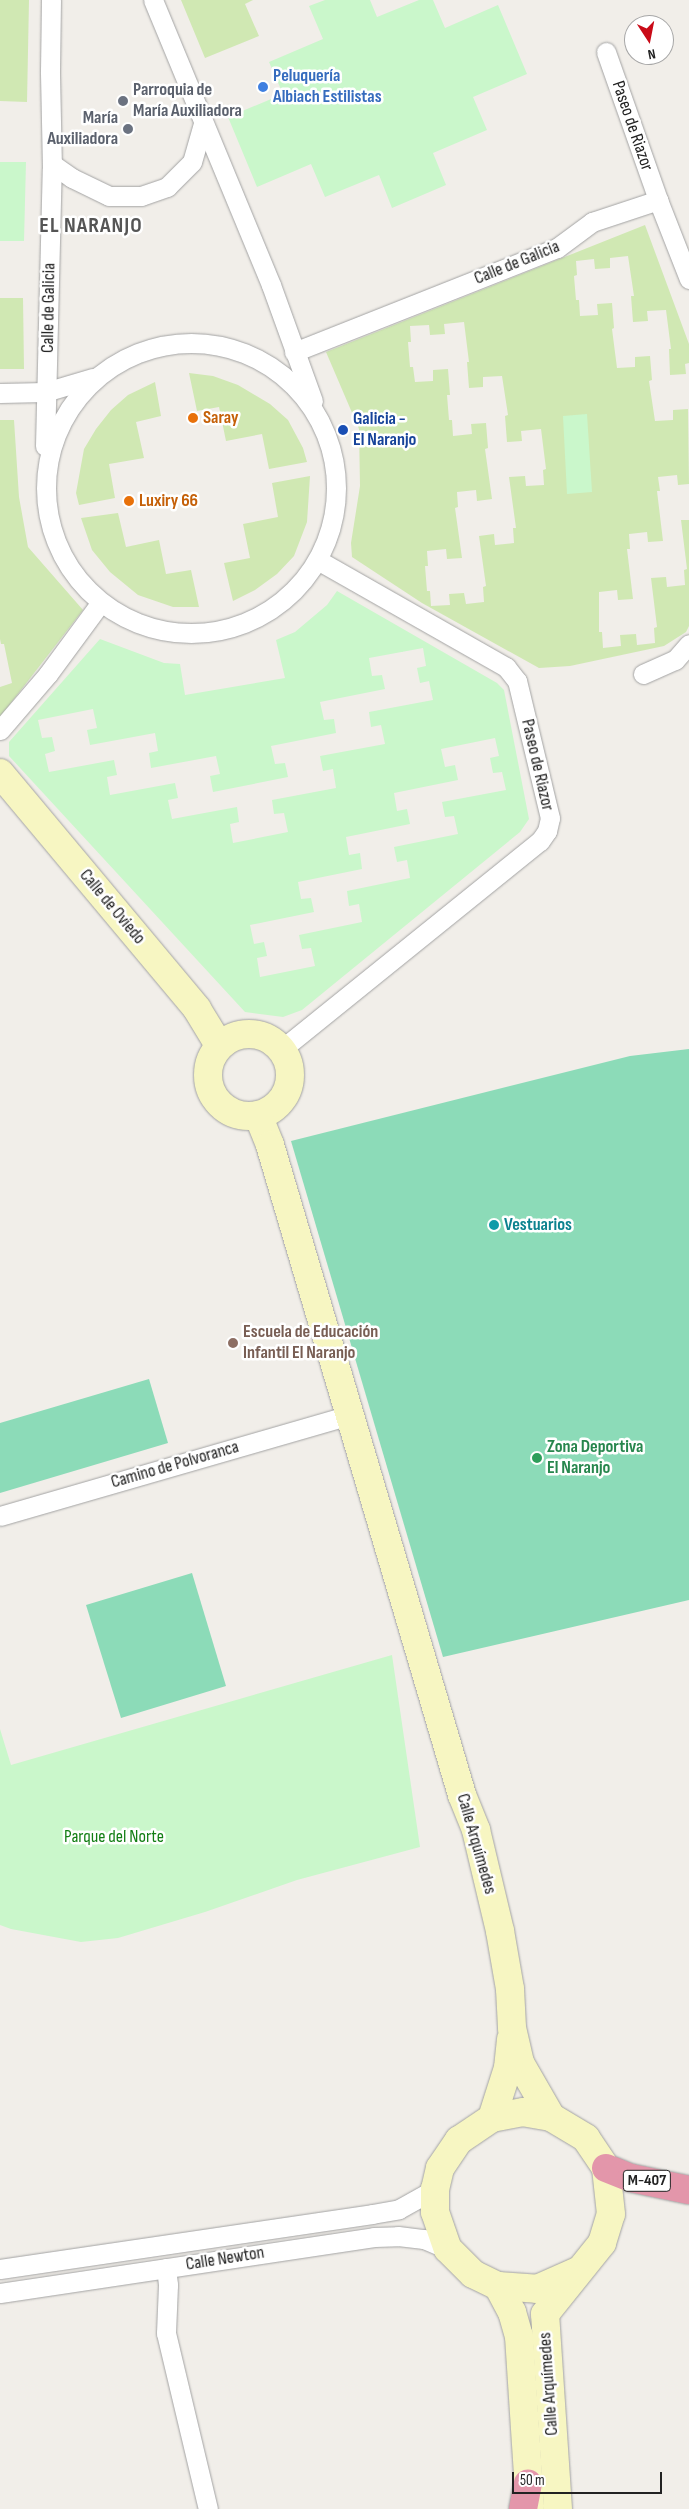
<!DOCTYPE html>
<html>
<head>
<meta charset="utf-8">
<style>
  body { margin:0 }
  #map { position:relative; width:689px; height:2509px; overflow:hidden; background:#f1eee9; font-family:"Sofia Sans Condensed",sans-serif }
  div>[style] { position:absolute }
  [style*='--x'] { left:calc(var(--x)*1px); top:calc(var(--y)*1px); width:calc(var(--w)*1px); rotate:calc(var(--a)*1deg) }
  .grass>* { inset:0; background:#d0e8b3 }
  .park>* { inset:0; background:#caf7cb }
  .pitch>* { inset:0; background:#8cdbb8 }
  .roads { filter:drop-shadow(0 0 1px #a3a3a3) drop-shadow(0 0 1px #a3a3a3) }
  .street>* { height:19px; margin:-9.5px; padding:0 9.5px; transform-origin:9.5px; border-radius:9.5px; background:#fff }
  .street>.ring { margin:-9.5px; padding:0; box-sizing:content-box; background:none; border:19px solid #fff; border-radius:50% }
  .secondary>* { height:28px; margin:-14px; padding:0 14px; transform-origin:14px; border-radius:14px; background:#f7f6c2 }
  .secondary>.ring { margin:-14px; padding:0; box-sizing:content-box; background:none; border:28px solid #f7f6c2; border-radius:50% }
  .highway>* { height:28px; margin:-14px; padding:0 14px; transform-origin:14px; border-radius:14px; background:#e396aa }
  .dots>* { width:14px; height:14px; translate:-50% -50%; box-sizing:border-box; border:2px solid #fff; border-radius:50% }
  span { translate:-50% -50%; white-space:nowrap; text-align:center; line-height:1.15; -webkit-text-stroke:5px #fff; paint-order:stroke }
  .shield-label span { padding:1px 4px; background:#fff; border:1px solid; border-radius:4px; -webkit-text-stroke-width:0 }
  .shield-label { font-size:16px; color:#222; font-weight:700 }
  .shop-label { font-size:18px; color:#366cbe; font-weight:700 }
  .left { translate:0 -50%; text-align:left }
  .worship-label { font-size:18px; color:#5b616d; font-weight:700 }
  .right { translate:-100% -50%; text-align:right }
  .street-label { font-size:18px; color:#222 }
  .food-label { font-size:18px; color:#c56008; font-weight:700 }
  .transit-label { font-size:18px; color:#164399; font-weight:700 }
  .culture-label { font-size:18px; color:#0d838f; font-weight:700 }
  .education-label { font-size:18px; color:#785e54; font-weight:700 }
  .leisure-label { font-size:18px; color:#27864d; font-weight:700 }
  .park-label { font-size:18px; color:#127e14 }
  .district-label { font-size:22px; color:#555; font-weight:700; letter-spacing:1px }
  .north { position:absolute; left:624px; top:15px; width:50px; height:50px; box-sizing:border-box; background:#fff; border:1px solid #a7a7a7; border-radius:50%; rotate:169deg; font-size:14px; font-weight:700; line-height:20px; text-align:center; color:#222 }
  .north::after { content:''; display:block; margin:auto; width:18px; height:22px; background:#c90b18; clip-path:polygon(50% 0,100% 100%,50% 72%,0 100%) }
  .scale { position:absolute; left:512px; top:2472px; width:150px; height:22px; box-sizing:border-box; border:2px solid #222; border-top:0; padding-left:6px; font-size:15px; line-height:18px; white-space:nowrap; color:#222; -webkit-text-stroke:4px #fff; paint-order:stroke }
</style>
</head>
<body>
<div id="map">
  <div class="grass">
    <div style="clip-path:polygon(0 0,29px 0,27px 102px,0 101px)"></div>
    <div style="clip-path:polygon(181px 0,253px 0,245px 4px,259px 36px,205px 58px)"></div>
    <div style="clip-path:polygon(evenodd,645px 225px,689px 344px,689px 363px,685px 364px,686px 374px,670px 375px,669px 349px,671px 349px,666px 310px,647px 311px,648px 321px,633px 322px,631px 296px,634px 296px,628px 256px,610px 258px,610px 268px,595px 269px,594px 259px,576px 261px,577px 275px,574px 276px,576px 300px,579px 300px,580px 316px,598px 315px,597px 304px,612px 303px,614px 328px,612px 329px,617px 368px,635px 367px,635px 357px,650px 356px,652px 380px,649px 381px,655px 421px,673px 420px,673px 410px,688px 409px,689px 484px,678px 485px,677px 475px,658px 477px,660px 491px,657px 491px,663px 541px,648px 542px,647px 532px,629px 534px,630px 549px,627px 549px,633px 599px,618px 600px,617px 590px,599px 592px,599px 632px,602px 632px,603px 648px,621px 646px,620px 635px,636px 634px,637px 645px,655px 643px,654px 628px,657px 627px,651px 578px,666px 577px,667px 587px,685px 585px,684px 570px,687px 569px,681px 520px,689px 520px,689px 626px,686px 632px,664px 646px,570px 666px,539px 668px,422px 603px,352px 557px,351px 543px,360px 486px,359px 429px,326px 352px,645px 225px,464px 322px,469px 362px,467px 362px,469px 388px,483px 387px,483px 377px,502px 376px,508px 415px,505px 416px,507px 442px,522px 441px,521px 431px,541px 429px,546px 469px,543px 470px,544px 485px,526px 486px,525px 476px,509px 477px,516px 528px,513px 528px,514px 543px,495px 545px,494px 534px,479px 536px,486px 586px,483px 587px,484px 602px,466px 604px,464px 593px,449px 594px,450px 605px,431px 606px,430px 591px,427px 591px,425px 566px,428px 566px,427px 551px,446px 549px,447px 559px,462px 558px,455px 508px,458px 507px,457px 492px,476px 490px,477px 501px,492px 499px,485px 449px,488px 448px,486px 423px,471px 424px,472px 434px,453px 436px,452px 420px,449px 420px,447px 395px,450px 395px,448px 369px,433px 370px,433px 381px,415px 382px,413px 367px,410px 367px,408px 342px,411px 342px,410px 326px,429px 325px,430px 335px,445px 334px,444px 324px,464px 322px)"></div>
    <div style="clip-path:polygon(0 298px,23px 298px,24px 369px,0 369px)"></div>
    <div style="clip-path:polygon(189px 373px,213px 376px,238px 385px,270px 404px,288px 420px,303px 448px,307px 462px,269px 469px,262px 434px,226px 441px,219px 407px,197px 411px)"></div>
    <div style="clip-path:polygon(155px 382px,161px 416px,136px 422px,144px 458px,109px 464px,115px 498px,79px 505px,76px 493px,84px 449px,96px 429px,111px 410px,128px 395px)"></div>
    <div style="clip-path:polygon(0 420px,14px 420px,19px 497px,28px 547px,83px 610px,0 717px,0 687px,12px 683px,4px 644px,1px 644px,0 639px)"></div>
    <div style="clip-path:polygon(310px 476px,307px 522px,294px 556px,277px 574px,255px 590px,233px 601px,224px 563px,250px 558px,243px 524px,278px 517px,272px 483px)"></div>
    <div style="clip-path:polygon(118px 513px,126px 547px,159px 540px,166px 574px,191px 570px,199px 607px,173px 607px,138px 595px,110px 572px,92px 550px,81px 518px)"></div>
  </div>
  <div class="park">
    <div style="clip-path:polygon(325px 0,370px 0,377px 17px,419px 0,433px 0,445px 28px,498px 5px,527px 74px,473px 97px,487px 130px,433px 153px,446px 185px,392px 208px,379px 175px,325px 197px,311px 164px,257px 187px,228px 117px,283px 94px,269px 62px,323px 39px,309px 6px)"></div>
    <div style="clip-path:polygon(0 162px,26px 162px,24px 241px,0 241px)"></div>
    <div style="clip-path:polygon(587px 414px,592px 492px,567px 494px,563px 416px)"></div>
    <div style="clip-path:polygon(evenodd,337px 591px,497px 683px,504px 690px,529px 819px,520px 832px,302px 1010px,283px 1017px,245px 1012px,9px 756px,9px 742px,100px 639px,164px 663px,180px 664px,185px 695px,285px 678px,276px 640px,295px 632px,327px 605px,337px 591px,423px 648px,426px 666px,417px 668px,420px 683px,429px 681px,433px 700px,369px 712px,371px 727px,381px 725px,385px 744px,320px 756px,323px 771px,333px 769px,336px 788px,272px 800px,274px 814px,284px 813px,288px 832px,233px 843px,230px 824px,239px 822px,237px 807px,172px 819px,168px 800px,178px 798px,175px 783px,110px 795px,107px 777px,117px 775px,114px 760px,49px 772px,45px 754px,55px 751px,52px 737px,42px 738px,38px 720px,93px 709px,97px 728px,87px 730px,90px 745px,155px 733px,158px 751px,149px 753px,151px 768px,216px 756px,220px 774px,210px 776px,213px 792px,288px 777px,285px 763px,275px 764px,271px 746px,336px 733px,334px 719px,324px 720px,320px 702px,385px 689px,382px 675px,372px 676px,369px 658px,423px 648px,337px 591px,495px 738px,499px 756px,490px 758px,493px 773px,502px 772px,506px 790px,442px 802px,445px 817px,454px 816px,458px 834px,394px 847px,397px 862px,407px 860px,410px 878px,347px 891px,349px 906px,359px 904px,362px 922px,299px 935px,302px 949px,311px 948px,315px 966px,260px 977px,257px 958px,267px 956px,264px 942px,254px 944px,250px 925px,314px 912px,311px 898px,301px 899px,298px 882px,362px 869px,360px 853px,349px 855px,346px 837px,410px 824px,407px 809px,397px 811px,394px 793px,458px 780px,455px 765px,445px 767px,441px 749px,495px 738px)"></div>
    <div style="clip-path:polygon(392px 1655px,420px 1847px,297px 1880px,205px 1912px,118px 1938px,81px 1942px,11px 1929px,0 1925px,0 1729px,11px 1765px)"></div>
  </div>
  <div class="pitch">
    <div style="clip-path:polygon(689px 1049px,689px 1600px,443px 1657px,291px 1141px,630px 1056px)"></div>
    <div style="clip-path:polygon(149px 1379px,168px 1443px,0 1493px,0 1423px)"></div>
    <div style="clip-path:polygon(192px 1573px,226px 1686px,121px 1718px,86px 1605px)"></div>
  </div>
  <div class="roads">
    <div class="street">
      <div style="--x:153;--y:0;--w:308;--a:67.5"></div>
      <div style="--x:271;--y:285;--w:123;--a:70.1"></div>
      <div style="--x:606;--y:52;--w:157;--a:70.6"></div>
      <div style="--x:52;--y:164;--w:24;--a:35"></div>
      <div style="--x:72;--y:178;--w:41;--a:25.9"></div>
      <div style="--x:109;--y:196;--w:32;--a:0"></div>
      <div style="--x:141;--y:196;--w:28;--a:-19"></div>
      <div style="--x:167;--y:187;--w:35;--a:-45"></div>
      <div style="--x:192;--y:162;--w:40;--a:-74"></div>
      <div class="ring" style="left:46px;top:343px;width:271px;height:271px"></div>
      <div style="--x:294;--y:352;--w:283;--a:-21.6"></div>
      <div style="--x:557;--y:248;--w:44;--a:-36.6"></div>
      <div style="--x:592;--y:222;--w:70;--a:-18.4"></div>
      <div style="--x:658;--y:200;--w:85;--a:68.6"></div>
      <div style="--x:0;--y:393;--w:45;--a:-1.3"></div>
      <div style="--x:45;--y:392;--w:50;--a:-16.3"></div>
      <div style="--x:45;--y:446;--w:277;--a:-88.6"></div>
      <div style="--x:52;--y:169;--w:98;--a:-91.2"></div>
      <div style="--x:50;--y:71;--w:71;--a:-89.2"></div>
      <div style="--x:643;--y:674;--w:35;--a:-24"></div>
      <div style="--x:675;--y:660;--w:21;--a:-49"></div>
      <div style="--x:0;--y:730;--w:74;--a:-49.4"></div>
      <div style="--x:48;--y:674;--w:89;--a:-53.6"></div>
      <div style="--x:282;--y:1049;--w:331;--a:-38.9"></div>
      <div style="--x:540;--y:841;--w:12;--a:-55"></div>
      <div style="--x:547;--y:831;--w:13;--a:-77"></div>
      <div style="--x:550;--y:818;--w:141;--a:-103.5"></div>
      <div style="--x:517;--y:681;--w:18;--a:-128"></div>
      <div style="--x:506;--y:667;--w:216;--a:-150.4"></div>
      <div style="--x:0;--y:1516;--w:364;--a:-16.1"></div>
      <div style="--x:166;--y:2268;--w:17;--a:83"></div>
      <div style="--x:168;--y:2285;--w:48;--a:92.4"></div>
      <div style="--x:166;--y:2333;--w:181;--a:76.6"></div>
      <div style="--x:0;--y:2269;--w:376;--a:-8.4"></div>
      <div style="--x:372;--y:2214;--w:27;--a:-10"></div>
      <div style="--x:399;--y:2209;--w:41;--a:-29.1"></div>
      <div style="--x:0;--y:2293;--w:378;--a:-8.5"></div>
      <div style="--x:374;--y:2237;--w:24;--a:-2"></div>
      <div style="--x:398;--y:2236;--w:26;--a:7"></div>
      <div style="--x:424;--y:2239;--w:26;--a:23"></div>
    </div>
    <div class="secondary">
      <div style="--x:0;--y:773;--w:307;--a:50.1"></div>
      <div style="--x:197;--y:1009;--w:42;--a:58.6"></div>
      <div class="ring" style="left:208px;top:1034px;width:54px;height:54px"></div>
      <div style="--x:258;--y:1115;--w:32;--a:68"></div>
      <div style="--x:270;--y:1145;--w:678;--a:73.54"></div>
      <div style="--x:462;--y:1795;--w:38;--a:68"></div>
      <div style="--x:476;--y:1830;--w:104;--a:76.6"></div>
      <div style="--x:500;--y:1931;--w:59;--a:80.2"></div>
      <div style="--x:510;--y:1989;--w:39;--a:87"></div>
      <div style="--x:512;--y:2028;--w:36;--a:77"></div>
      <div style="--x:520;--y:2063;--w:62;--a:60.1"></div>
      <div style="--x:492;--y:2118;--w:52;--a:-72.3"></div>
      <div style="--x:508;--y:2068;--w:29;--a:-84"></div>
      <div style="--x:498;--y:2286;--w:30;--a:62"></div>
      <div style="--x:512;--y:2312;--w:25;--a:74"></div>
      <div style="--x:519;--y:2336;--w:171;--a:86.3"></div>
      <div style="--x:558;--y:2509;--w:195;--a:-93.8"></div>
      <div style="--x:545;--y:2314;--w:91;--a:-51.2"></div>
      <div style="--x:602;--y:2243;--w:30;--a:-73"></div>
      <div style="--x:611;--y:2214;--w:46;--a:-96.2"></div>
      <div style="--x:606;--y:2168;--w:36;--a:-124"></div>
      <div style="--x:586;--y:2138;--w:41;--a:-149"></div>
      <div style="--x:551;--y:2117;--w:28;--a:-170"></div>
      <div style="--x:523;--y:2112;--w:32;--a:169"></div>
      <div style="--x:492;--y:2118;--w:40;--a:146"></div>
      <div style="--x:459;--y:2140;--w:34;--a:124"></div>
      <div style="--x:440;--y:2168;--w:22;--a:103"></div>
      <div style="--x:435;--y:2189;--w:23;--a:90"></div>
      <div style="--x:435;--y:2212;--w:39;--a:71"></div>
      <div style="--x:448;--y:2249;--w:35;--a:45"></div>
      <div style="--x:473;--y:2274;--w:28;--a:26"></div>
      <div style="--x:498;--y:2286;--w:39;--a:4"></div>
      <div style="--x:537;--y:2289;--w:45;--a:-23.7"></div>
    </div>
    <div class="highway">
      <div style="--x:606;--y:2168;--w:27;--a:22"></div>
      <div style="--x:631;--y:2178;--w:59;--a:11.7"></div>
      <div style="--x:523;--y:2509;--w:26;--a:-79"></div>
    </div>
  </div>
  <div class="dots">
    <div style="left:263px;top:87px;background:#3f7fe0"></div>
    <div style="left:123px;top:101px;background:#6b7280"></div>
    <div style="left:128px;top:129px;background:#6b7280"></div>
    <div style="left:193px;top:418px;background:#e8710a"></div>
    <div style="left:343px;top:430px;background:#1a4fb4"></div>
    <div style="left:129px;top:501px;background:#e8710a"></div>
    <div style="left:494px;top:1225px;background:#0f9aa8"></div>
    <div style="left:233px;top:1343px;background:#8d6e63"></div>
    <div style="left:537px;top:1458px;background:#2e9e5b"></div>
  </div>
  <div class="shield-label">
    <span style="left:647px;top:2181px">M-407</span>
  </div>
  <div class="shop-label">
    <span class="left" style="left:273px;top:87px">Peluquería<br>Albiach Estilistas</span>
  </div>
  <div class="worship-label">
    <span class="left" style="left:133px;top:101px">Parroquia de<br>María Auxiliadora</span>
    <span class="right" style="left:118px;top:129px">María<br>Auxiliadora</span>
  </div>
  <div class="street-label">
    <span style="left:632px;top:126px;rotate:71deg">Paseo de Riazor</span>
    <span style="left:517px;top:263px;rotate:-22deg">Calle de Galicia</span>
    <span style="left:49px;top:308px;rotate:-89deg">Calle de Galicia</span>
    <span style="left:537px;top:765px;rotate:77deg">Paseo de Riazor</span>
    <span style="left:112px;top:907px;rotate:50deg">Calle de Oviedo</span>
    <span style="left:175px;top:1465px;rotate:-16deg">Camino de Polvoranca</span>
    <span style="left:476px;top:1844px;rotate:74deg">Calle Arquímedes</span>
    <span style="left:225px;top:2259px;rotate:-9deg">Calle Newton</span>
    <span style="left:549px;top:2384px;rotate:-94deg">Calle Arquímedes</span>
  </div>
  <div class="food-label">
    <span class="left" style="left:203px;top:418px">Saray</span>
    <span class="left" style="left:139px;top:501px">Luxiry 66</span>
  </div>
  <div class="transit-label">
    <span class="left" style="left:353px;top:430px">Galicia -<br>El Naranjo</span>
  </div>
  <div class="culture-label">
    <span class="left" style="left:504px;top:1225px">Vestuarios</span>
  </div>
  <div class="education-label">
    <span class="left" style="left:243px;top:1343px">Escuela de Educación<br>Infantil El Naranjo</span>
  </div>
  <div class="leisure-label">
    <span class="left" style="left:547px;top:1458px">Zona Deportiva<br>El Naranjo</span>
  </div>
  <div class="park-label">
    <span style="left:114px;top:1837px">Parque del Norte</span>
  </div>
  <div class="district-label">
    <span style="left:91px;top:226px">EL NARANJO</span>
  </div>
  <div class="north">N</div>
  <div class="scale">50 m</div>
</div>
</body>
</html>
